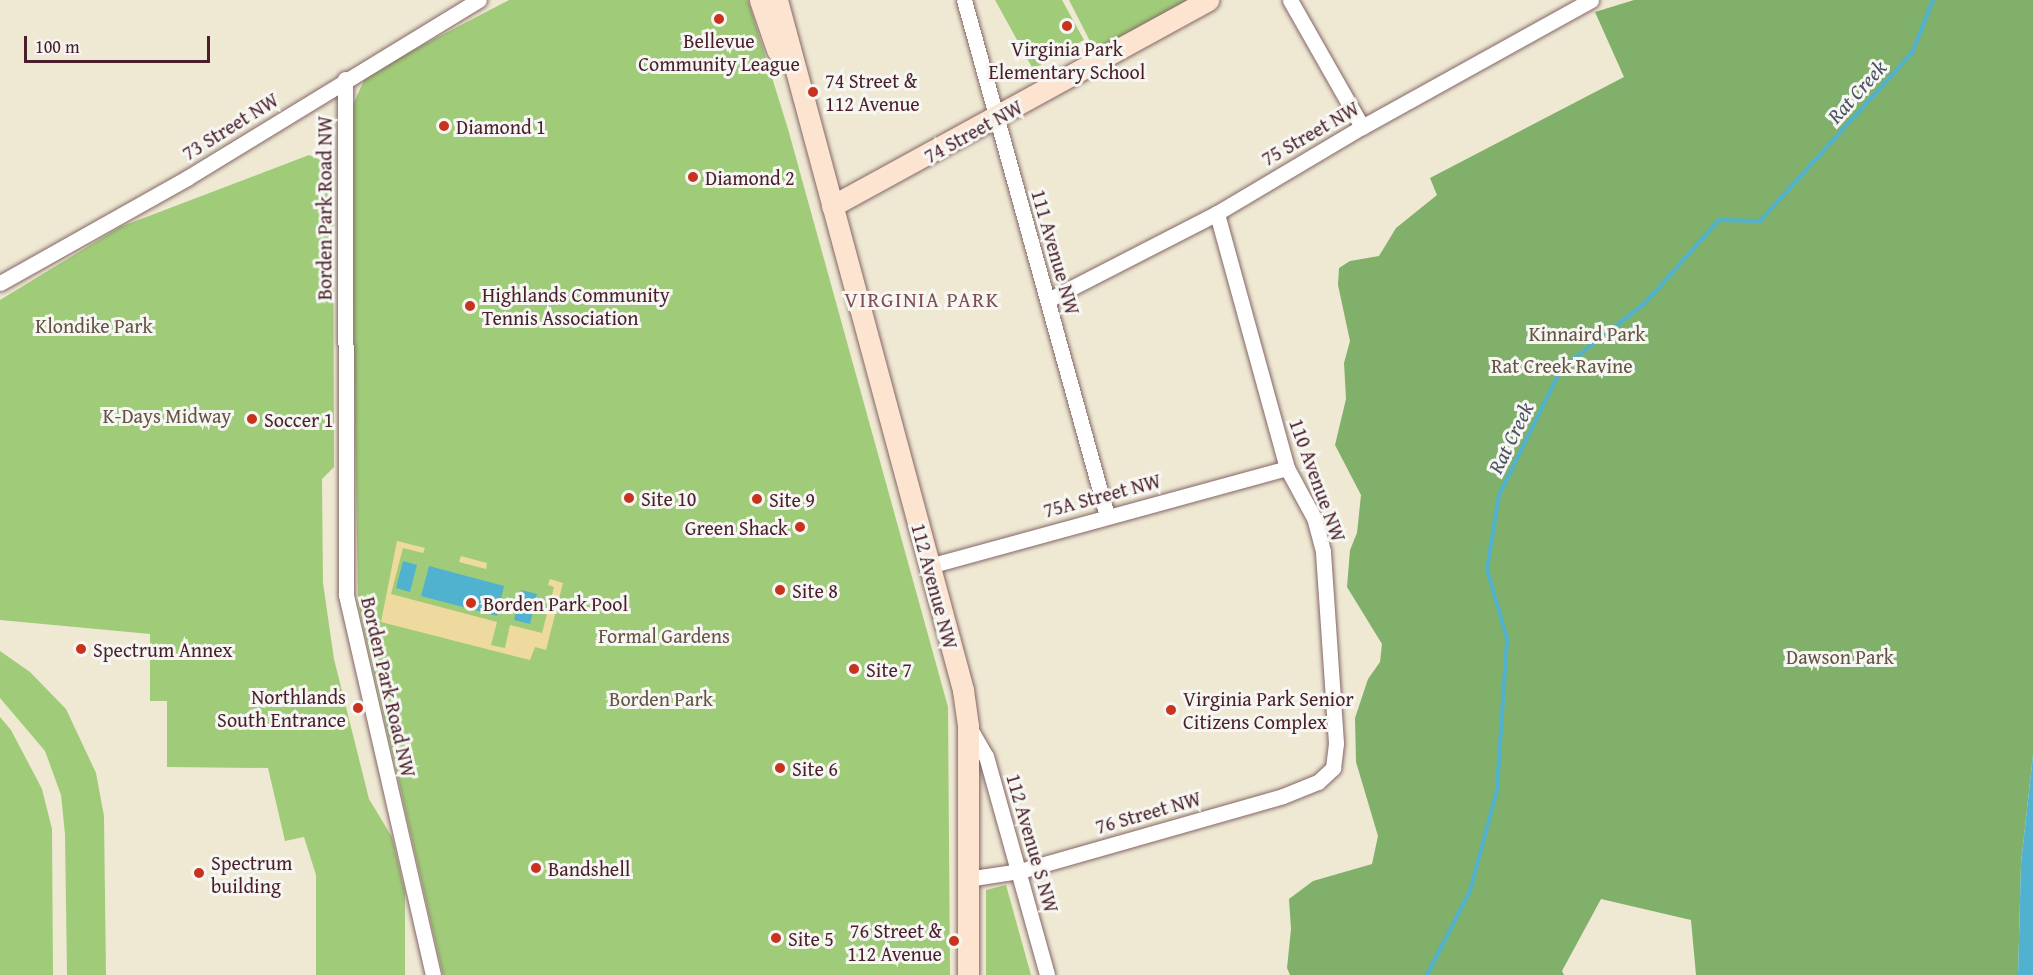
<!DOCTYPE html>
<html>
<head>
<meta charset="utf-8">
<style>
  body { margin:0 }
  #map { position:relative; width:2033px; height:975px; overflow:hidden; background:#efe9d4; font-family:"Gentium Book Plus",serif }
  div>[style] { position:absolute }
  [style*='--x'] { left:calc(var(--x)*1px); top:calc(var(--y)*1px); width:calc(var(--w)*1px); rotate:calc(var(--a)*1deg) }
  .green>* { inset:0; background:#a0cc7a }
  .forest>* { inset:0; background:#80b06a }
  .sand>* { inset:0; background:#eeda9e }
  .water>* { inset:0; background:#50b2cf }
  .stream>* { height:4px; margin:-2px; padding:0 2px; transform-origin:2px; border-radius:2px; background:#50b2cf }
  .roads { filter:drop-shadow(0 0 2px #846666) drop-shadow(0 0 2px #846666) }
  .street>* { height:15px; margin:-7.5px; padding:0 7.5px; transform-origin:7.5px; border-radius:7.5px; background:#fff }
  .secondary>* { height:21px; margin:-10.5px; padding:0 10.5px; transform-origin:10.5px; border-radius:10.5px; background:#fde4d0 }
  .dots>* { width:16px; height:16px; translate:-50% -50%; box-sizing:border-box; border:3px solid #f6f6f2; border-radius:50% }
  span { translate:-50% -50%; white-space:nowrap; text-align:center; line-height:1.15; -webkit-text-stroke:6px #f6f6f2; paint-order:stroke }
  .poi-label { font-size:20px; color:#4a1f2b }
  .left { translate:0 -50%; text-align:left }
  .right { translate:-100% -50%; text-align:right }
  .street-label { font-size:20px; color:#4a1f2b }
  .park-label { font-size:20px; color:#645343 }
  .water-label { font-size:21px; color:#4c5264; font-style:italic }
  .neighbourhood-label { font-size:21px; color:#7f4c4f; letter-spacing:1.5px }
  .scale { position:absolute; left:24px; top:36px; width:186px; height:27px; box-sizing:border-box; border:3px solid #4a1f2b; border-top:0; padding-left:8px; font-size:18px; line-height:21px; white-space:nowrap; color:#4a1f2b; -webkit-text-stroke:4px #f6f6f2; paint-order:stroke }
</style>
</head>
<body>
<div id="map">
  <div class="green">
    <div style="clip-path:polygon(509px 0,748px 0,788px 129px,948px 707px,950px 975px,443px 975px,358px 603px,350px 111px,367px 74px)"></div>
    <div style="clip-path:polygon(995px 0,1062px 0,1084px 40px,1033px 69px)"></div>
    <div style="clip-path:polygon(1069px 0,1191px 0,1096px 53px)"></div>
    <div style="clip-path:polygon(309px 155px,333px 165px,334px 467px,322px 479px,323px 583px,334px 659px,369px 799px,392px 837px,405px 892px,405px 975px,316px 975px,316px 875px,304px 837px,285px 841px,268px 768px,167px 767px,167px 701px,150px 701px,150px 634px,0 620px,0 300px,120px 227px)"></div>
    <div style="clip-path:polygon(0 651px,30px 672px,66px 709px,96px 773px,104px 816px,106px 975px,67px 975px,65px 834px,61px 795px,45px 751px,0 698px)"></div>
    <div style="clip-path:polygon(0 717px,11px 730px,42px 789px,52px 829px,53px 975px,0 975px)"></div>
    <div style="clip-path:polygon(1006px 885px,1031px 975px,986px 975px,986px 890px)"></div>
  </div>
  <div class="forest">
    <div style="clip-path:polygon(1634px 0,2033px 0,2033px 755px,2021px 863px,2018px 975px,1696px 975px,1691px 920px,1601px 899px,1562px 971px,1564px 975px,1290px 975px,1287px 968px,1291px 929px,1289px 899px,1313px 881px,1372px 864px,1378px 836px,1356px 762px,1355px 718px,1368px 679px,1380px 662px,1382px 644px,1347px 587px,1350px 550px,1357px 533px,1361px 495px,1335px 445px,1346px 399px,1344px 363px,1350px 341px,1338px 285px,1339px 268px,1350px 261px,1379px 256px,1396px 228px,1437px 195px,1430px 178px,1624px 77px,1595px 12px)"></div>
  </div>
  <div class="sand">
    <div style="clip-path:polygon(397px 541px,425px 548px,423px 553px,403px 548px,391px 594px,497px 622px,491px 645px,505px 648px,510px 625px,542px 633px,554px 587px,548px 585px,550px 579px,563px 583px,546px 650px,535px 647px,530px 660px,381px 622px)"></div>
    <div style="clip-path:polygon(461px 556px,487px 563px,486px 569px,459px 562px)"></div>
  </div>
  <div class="water">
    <div style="clip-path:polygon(403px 561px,417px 565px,410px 592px,396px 588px)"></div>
    <div style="clip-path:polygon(429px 566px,504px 586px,497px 616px,421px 596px)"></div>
    <div style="clip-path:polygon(521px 590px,537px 594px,530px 624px,514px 620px)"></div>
    <div style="clip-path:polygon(2033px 755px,2033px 975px,2018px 975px,2021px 863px)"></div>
  </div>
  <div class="stream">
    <div style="--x:1427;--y:975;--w:94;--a:-62.9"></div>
    <div style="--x:1470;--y:891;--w:105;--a:-75"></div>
    <div style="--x:1497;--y:790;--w:151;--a:-86.2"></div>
    <div style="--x:1507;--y:639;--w:73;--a:-105.9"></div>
    <div style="--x:1487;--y:569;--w:75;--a:-80.8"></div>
    <div style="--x:1499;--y:495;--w:140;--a:-63.8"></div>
    <div style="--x:1561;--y:369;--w:107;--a:-38.2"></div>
    <div style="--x:1645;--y:303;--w:111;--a:-48.3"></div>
    <div style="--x:1719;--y:220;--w:41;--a:1.4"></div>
    <div style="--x:1760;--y:221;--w:227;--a:-47.9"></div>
    <div style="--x:1912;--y:53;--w:57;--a:-68.4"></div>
  </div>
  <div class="roads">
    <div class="street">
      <div style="--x:964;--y:0;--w:535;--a:74.51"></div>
      <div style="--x:1290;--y:0;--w:146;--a:60.4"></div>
      <div style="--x:345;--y:79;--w:516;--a:89.89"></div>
      <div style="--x:346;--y:595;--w:390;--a:77.1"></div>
      <div style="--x:0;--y:283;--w:214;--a:-29.3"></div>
      <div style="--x:187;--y:178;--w:342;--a:-31.4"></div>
      <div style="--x:1048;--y:300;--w:190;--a:-27.2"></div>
      <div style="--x:1217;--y:213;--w:169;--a:-30.7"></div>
      <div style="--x:1362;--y:127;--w:262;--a:-29"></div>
      <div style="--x:929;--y:566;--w:371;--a:-15.3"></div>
      <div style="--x:969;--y:727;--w:34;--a:60"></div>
      <div style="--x:986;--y:756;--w:227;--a:74.4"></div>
      <div style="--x:967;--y:879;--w:54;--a:-8.6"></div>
      <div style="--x:1020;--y:871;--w:273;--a:-15.9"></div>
      <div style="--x:1283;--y:796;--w:38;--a:-22"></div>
      <div style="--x:1318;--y:782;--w:21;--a:-43"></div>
      <div style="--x:1333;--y:768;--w:25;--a:-83"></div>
      <div style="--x:1336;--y:743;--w:192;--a:-93.9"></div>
      <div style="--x:1323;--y:551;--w:34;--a:-105"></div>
      <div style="--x:1314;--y:518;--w:57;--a:-118.4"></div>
      <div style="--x:1287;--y:468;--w:264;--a:-105.4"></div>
    </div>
    <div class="secondary">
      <div style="--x:760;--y:0;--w:53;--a:71.2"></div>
      <div style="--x:777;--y:0;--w:715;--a:74.91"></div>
      <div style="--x:963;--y:690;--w:36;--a:82"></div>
      <div style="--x:968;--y:726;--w:249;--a:90"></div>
      <div style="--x:832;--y:206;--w:429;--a:-28.7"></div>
    </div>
  </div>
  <div class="dots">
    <div style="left:719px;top:19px;background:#c8321e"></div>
    <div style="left:1067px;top:26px;background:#c8321e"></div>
    <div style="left:813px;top:92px;background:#c8321e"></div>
    <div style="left:444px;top:126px;background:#c8321e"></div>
    <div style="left:693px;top:177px;background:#c8321e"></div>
    <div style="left:470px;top:306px;background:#c8321e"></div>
    <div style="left:252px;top:419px;background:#c8321e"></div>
    <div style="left:629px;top:498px;background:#c8321e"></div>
    <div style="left:757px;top:499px;background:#c8321e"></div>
    <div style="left:800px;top:527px;background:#c8321e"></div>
    <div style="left:780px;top:590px;background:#c8321e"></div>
    <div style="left:471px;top:603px;background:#c8321e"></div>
    <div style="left:81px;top:649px;background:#c8321e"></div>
    <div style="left:854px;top:669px;background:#c8321e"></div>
    <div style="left:358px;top:708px;background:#c8321e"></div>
    <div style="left:1171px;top:710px;background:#c8321e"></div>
    <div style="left:780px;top:768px;background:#c8321e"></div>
    <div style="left:536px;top:868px;background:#c8321e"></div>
    <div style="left:199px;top:873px;background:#c8321e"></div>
    <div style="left:776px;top:938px;background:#c8321e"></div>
    <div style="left:954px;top:941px;background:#c8321e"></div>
  </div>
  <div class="poi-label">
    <span style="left:719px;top:52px">Bellevue<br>Community League</span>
    <span style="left:1067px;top:60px">Virginia Park<br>Elementary School</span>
    <span class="left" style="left:825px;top:92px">74 Street &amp;<br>112 Avenue</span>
    <span class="left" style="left:456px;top:126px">Diamond 1</span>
    <span class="left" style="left:705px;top:177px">Diamond 2</span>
    <span class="left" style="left:482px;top:306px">Highlands Community<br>Tennis Association</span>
    <span class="left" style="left:264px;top:419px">Soccer 1</span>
    <span class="left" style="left:641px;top:498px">Site 10</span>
    <span class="left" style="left:769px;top:499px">Site 9</span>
    <span class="right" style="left:788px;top:527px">Green Shack</span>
    <span class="left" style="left:792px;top:590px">Site 8</span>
    <span class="left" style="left:483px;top:603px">Borden Park Pool</span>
    <span class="left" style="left:93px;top:649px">Spectrum Annex</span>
    <span class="left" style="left:866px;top:669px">Site 7</span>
    <span class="right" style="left:346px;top:708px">Northlands<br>South Entrance</span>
    <span class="left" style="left:1183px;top:710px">Virginia Park Senior<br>Citizens Complex</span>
    <span class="left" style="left:792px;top:768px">Site 6</span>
    <span class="left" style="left:211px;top:874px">Spectrum<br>building</span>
    <span class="left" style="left:548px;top:868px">Bandshell</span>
    <span class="right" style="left:942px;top:942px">76 Street &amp;<br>112 Avenue</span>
    <span class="left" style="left:788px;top:938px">Site 5</span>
  </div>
  <div class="street-label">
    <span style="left:230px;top:126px;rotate:-32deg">73 Street NW</span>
    <span style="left:973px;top:131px;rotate:-29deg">74 Street NW</span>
    <span style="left:1310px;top:133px;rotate:-30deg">75 Street NW</span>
    <span style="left:324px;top:208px;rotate:-90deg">Borden Park Road NW</span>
    <span style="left:1056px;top:252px;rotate:74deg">111 Avenue NW</span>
    <span style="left:1318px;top:480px;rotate:70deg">110 Avenue NW</span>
    <span style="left:1102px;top:495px;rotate:-15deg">75A Street NW</span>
    <span style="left:935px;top:586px;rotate:75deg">112 Avenue NW</span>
    <span style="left:389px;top:687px;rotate:77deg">Borden Park Road NW</span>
    <span style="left:1148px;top:812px;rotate:-16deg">76 Street NW</span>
    <span style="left:1033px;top:843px;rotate:74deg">112 Avenue S NW</span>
  </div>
  <div class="park-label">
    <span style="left:94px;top:325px">Klondike Park</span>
    <span style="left:1587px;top:333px">Kinnaird Park</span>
    <span style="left:1562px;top:365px">Rat Creek Ravine</span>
    <span style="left:167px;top:415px">K-Days Midway</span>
    <span style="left:664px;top:635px">Formal Gardens</span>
    <span style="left:1840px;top:656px">Dawson Park</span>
    <span style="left:661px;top:698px">Borden Park</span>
  </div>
  <div class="water-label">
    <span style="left:1857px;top:92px;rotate:-48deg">Rat Creek</span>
    <span style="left:1511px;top:438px;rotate:-64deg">Rat Creek</span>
  </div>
  <div class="neighbourhood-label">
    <span style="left:922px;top:300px">VIRGINIA PARK</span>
  </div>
  <div class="scale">100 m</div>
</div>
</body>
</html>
